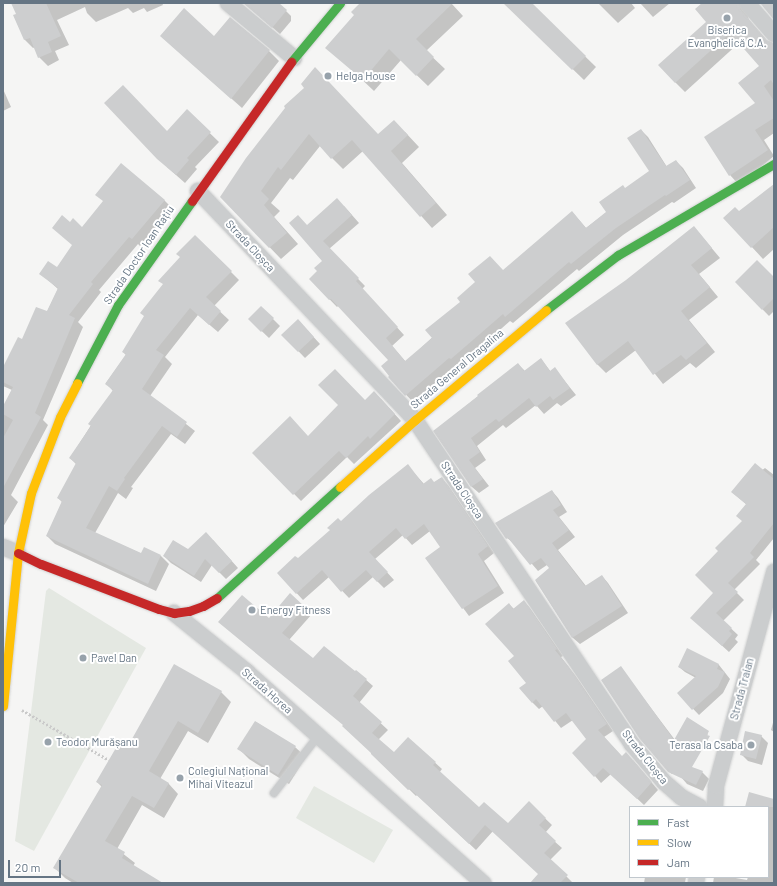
<!DOCTYPE html>
<html>
<head>
<meta charset="utf-8">
<style>
  body { margin:0 }
  #map { position:relative; width:777px; height:886px; overflow:hidden; background:#f5f5f4; font-family:Barlow,sans-serif }
  div>[style] { position:absolute }
  [style*='--x'] { left:calc(var(--x)*1px); top:calc(var(--y)*1px); width:calc(var(--w)*1px); rotate:calc(var(--a)*1deg) }
  .green>* { inset:0; background:#e4e8e2 }
  .shadow>* { inset:0; background:#0003 }
  .building>* { inset:0; background:#cdcecf }
  .path>* { height:2.5px; margin-top:-1.25px; transform-origin:0; background:repeating-linear-gradient(90deg,#cacaca 0 2px,transparent 0 4px) }
  .roads { filter:drop-shadow(0 0 1px #d1d2d2) drop-shadow(0 0 1px #d1d2d2) }
  .lane>* { height:8px; margin:-4px; padding:0 4px; transform-origin:4px; border-radius:4px; background:#cbcdce }
  .street>* { height:16px; margin:-8px; padding:0 8px; transform-origin:8px; border-radius:8px; background:#cbcdce }
  .fast>* { height:9px; margin:-4.5px; padding:0 4.5px; transform-origin:4.5px; border-radius:4.5px; background:#4caf50 }
  .slow>* { height:9px; margin:-4.5px; padding:0 4.5px; transform-origin:4.5px; border-radius:4.5px; background:#ffc107 }
  .jam>* { height:9px; margin:-4.5px; padding:0 4.5px; transform-origin:4.5px; border-radius:4.5px; background:#c62828 }
  .dots>* { width:11px; height:11px; translate:-50% -50%; box-sizing:border-box; border:2px solid #fff; border-radius:50% }
  span { translate:-50% -50%; white-space:nowrap; text-align:center; line-height:1.15; -webkit-text-stroke:4px #fff; paint-order:stroke }
  .poi-label { font-size:11px; color:#657584 }
  .left { translate:0 -50%; text-align:left }
  .right { translate:-100% -50%; text-align:right }
  .street-label { font-size:11px; color:#657584 }
  .frame { position:absolute; inset:0; border:4px solid #657584; pointer-events:none }
  .legend { position:absolute; left:629px; top:806px; width:140px; height:72px; box-sizing:border-box; background:#fff; border:1px solid #c1c8ce; margin:0; padding:5px 7px; list-style:none; font-size:12px; color:#657584 }
  .legend li { display:flex; align-items:center; gap:8px; height:20px }
  .legend b { width:20px; border:1px solid #c1c8ce }
  .scale { position:absolute; left:8px; top:860px; width:53px; height:18px; box-sizing:border-box; border:2px solid #657584; border-top:0; padding-left:5px; font-size:12px; line-height:14px; white-space:nowrap; color:#657584; -webkit-text-stroke:3px #fff; paint-order:stroke }
</style>
</head>
<body>
<div id="map">
  <div class="green">
    <div style="clip-path:polygon(49px 588px,146px 648px,34px 851px,15px 841px,46px 591px)"></div>
    <div style="clip-path:polygon(314px 786px,393px 830px,374px 863px,296px 818px)"></div>
  </div>
  <div class="shadow">
    <div style="clip-path:polygon(12px 3px,162px 3px,163px 5px,147px 12px,144px 8px,133px 13px,128px 8px,96px 22px,87px 13px,85px 7px,57px 20px,69px 45px,55px 51px,59px 60px,48px 66px,39px 57px,35px 47px,33px 48px,25px 40px,14px 16px,18px 14px)"></div>
    <div style="clip-path:polygon(244px 3px,278px 3px,291px 16px,291px 21px,280px 34px)"></div>
    <div style="clip-path:polygon(362px 3px,451px 3px,463px 16px,426px 51px,445px 69px,428px 86px,401px 60px,374px 91px,340px 59px,355px 15px)"></div>
    <div style="clip-path:polygon(504px 3px,530px 3px,596px 67px,584px 80px)"></div>
    <div style="clip-path:polygon(598px 3px,631px 3px,635px 8px,618px 23px)"></div>
    <div style="clip-path:polygon(640px 3px,670px 3px,653px 17px)"></div>
    <div style="clip-path:polygon(703px 3px,739px 3px,747px 12px,749px 20px,768px 42px,774px 44px,774px 133px,764px 140px,774px 156px,739px 185px,730px 175px,756px 104px,760px 66px,740px 42px,685px 92px,675px 82px,707px 22px)"></div>
    <div style="clip-path:polygon(161px 36px,215px 37px,269px 51px,279px 61px,242px 108px)"></div>
    <div style="clip-path:polygon(3px 89px,11px 107px,3px 111px)"></div>
    <div style="clip-path:polygon(287px 108px,378px 135px,405px 132px,419px 147px,402px 163px,447px 215px,432px 228px,363px 151px,343px 169px,320px 146px,293px 180px,290px 178px,271px 203px,280px 211px,274px 217px,298px 244px,281px 259px,221px 197px)"></div>
    <div style="clip-path:polygon(187px 111px,219px 142px,195px 167px,197px 169px,185px 183px,167px 167px,167px 132px)"></div>
    <div style="clip-path:polygon(641px 130px,648px 137px,667px 167px,676px 161px,683px 168px,696px 188px,674px 203px,672px 202px,623px 235px,579px 271px,577px 269px,513px 323px,510px 321px,459px 366px,457px 364px,413px 402px,389px 377px,389px 360px,339px 305px,337px 307px,310px 279px,319px 271px,324px 261px,307px 226px,344px 206px,359px 223px,329px 249px,365px 286px,362px 289px,404px 335px,392px 346px,406px 362px,503px 271px,572px 212px,586px 228px,607px 212px,625px 189px,651px 171px)"></div>
    <div style="clip-path:polygon(774px 187px,774px 249px,763px 259px,725px 218px,739px 212px)"></div>
    <div style="clip-path:polygon(164px 200px,172px 208px,140px 246px,138px 244px,99px 290px,101px 292px,78px 322px,83px 327px,43px 420px,48px 425px,11px 495px,18px 502px,3px 527px,3px 408px,12px 390px,3px 386px,3px 365px,5px 366px,23px 340px,47px 312px,58px 289px,40px 273px,57px 268px,73px 246px,70px 223px,82px 228px)"></div>
    <div style="clip-path:polygon(694px 227px,720px 258px,699px 274px,718px 297px,689px 320px,715px 352px,696px 368px,690px 363px,663px 384px,636px 350px,606px 373px,597px 364px,615px 290px)"></div>
    <div style="clip-path:polygon(195px 236px,239px 280px,214px 306px,229px 320px,218px 332px,198px 315px,165px 357px,172px 364px,150px 396px,195px 431px,185px 444px,171px 434px,131px 487px,133px 488px,126px 499px,118px 493px,95px 533px,142px 554px,161px 556px,169px 564px,156px 591px,55px 544px,47px 536px,62px 502px,58px 498px,77px 465px,70px 458px,113px 391px,106px 383px,126px 355px,123px 352px)"></div>
    <div style="clip-path:polygon(774px 278px,774px 311px,769px 316px,736px 282px)"></div>
    <div style="clip-path:polygon(261px 307px,280px 326px,269px 338px,249px 319px)"></div>
    <div style="clip-path:polygon(298px 320px,320px 344px,305px 358px,283px 335px)"></div>
    <div style="clip-path:polygon(541px 359px,551px 372px,555px 369px,576px 395px,561px 406px,557px 403px,544px 414px,536px 405px,506px 428px,503px 425px,477px 446px,486px 460px,475px 468px,489px 486px,479px 493px,472px 487px,435px 431px,518px 364px,525px 371px)"></div>
    <div style="clip-path:polygon(381px 399px,401px 421px,354px 464px,347px 457px,301px 501px,254px 453px,308px 437px,365px 401px)"></div>
    <div style="clip-path:polygon(408px 466px,424px 484px,434px 483px,441px 478px,448px 485px,494px 553px,484px 561px,504px 593px,469px 616px,427px 559px,441px 547px,430px 531px,412px 545px,403px 535px,375px 559px,394px 580px,384px 588px,373px 577px,349px 598px,329px 577px,303px 600px,278px 573px,298px 560px)"></div>
    <div style="clip-path:polygon(765px 468px,774px 475px,774px 538px,756px 560px,760px 564px,734px 590px,744px 600px,723px 621px,738px 635px,735px 639px,738px 642px,729px 652px,698px 624px,714px 593px,719px 551px,743px 522px,747px 505px,732px 492px)"></div>
    <div style="clip-path:polygon(552px 491px,558px 498px,567px 512px,559px 517px,575px 537px,558px 550px,586px 586px,602px 576px,608px 583px,628px 613px,580px 644px,573px 638px,536px 581px,550px 568px,547px 565px,538px 571px,515px 544px,507px 538px)"></div>
    <div style="clip-path:polygon(213px 540px,238px 568px,226px 579px,212px 565px,201px 582px,171px 563px,164px 556px,188px 550px)"></div>
    <div style="clip-path:polygon(290px 595px,312px 614px,289px 640px,313px 660px,355px 673px,356px 671px,373px 686px,359px 703px,388px 730px,378px 740px,394px 754px,408px 738px,442px 769px,439px 773px,479px 809px,508px 824px,529px 803px,552px 825px,545px 833px,562px 848px,550px 860px,573px 883px,531px 883px,539px 874px,493px 831px,476px 850px,417px 795px,416px 796px,344px 725px,219px 622px,269px 619px)"></div>
    <div style="clip-path:polygon(524px 601px,530px 608px,563px 656px,561px 657px,575px 675px,613px 731px,604px 737px,623px 758px,633px 760px,658px 790px,644px 805px,611px 774px,601px 783px,595px 776px,588px 740px,573px 720px,561px 728px,543px 706px,539px 709px,532px 702px,528px 683px,515px 656px,509px 604px,514px 609px)"></div>
    <div style="clip-path:polygon(688px 650px,719px 665px,730px 679px,723px 693px,699px 715px,678px 693px,696px 678px,685px 672px,679px 667px)"></div>
    <div style="clip-path:polygon(620px 667px,675px 740px,701px 727px,708px 734px,672px 774px,665px 767px)"></div>
    <div style="clip-path:polygon(221px 692px,231px 702px,208px 743px,188px 731px,160px 779px,168px 783px,178px 794px,164px 818px,142px 805px,117px 849px,135px 863px,133px 866px,161px 883px,73px 883px,65px 878px,55px 868px,102px 787px,97px 782px,128px 747px)"></div>
    <div style="clip-path:polygon(774px 719px,774px 732px,771px 730px)"></div>
    <div style="clip-path:polygon(256px 722px,295px 747px,306px 757px,289px 784px,249px 759px,239px 749px)"></div>
    <div style="clip-path:polygon(761px 736px,768px 743px,762px 765px,748px 761px,741px 754px)"></div>
    <div style="clip-path:polygon(702px 772px,709px 779px,703px 791px,687px 784px,681px 777px)"></div>
    <div style="clip-path:polygon(774px 800px,774px 883px,713px 883px,714px 877px,730px 877px,747px 880px,748px 877px,768px 877px,768px 807px,746px 807px)"></div>
    <div style="clip-path:polygon(645px 877px,686px 877px,685px 883px,644px 883px)"></div>
  </div>
  <div class="building">
    <div style="clip-path:polygon(11px 3px,46px 3px,61px 36px,48px 42px,52px 52px,38px 58px,30px 38px,24px 40px,13px 15px,16px 14px)"></div>
    <div style="clip-path:polygon(243px 3px,279px 3px,287px 10px,272px 28px)"></div>
    <div style="clip-path:polygon(360px 3px,453px 3px,416px 39px,434px 57px,416px 76px,389px 49px,363px 80px,325px 48px,354px 15px,351px 12px)"></div>
    <div style="clip-path:polygon(503px 3px,532px 3px,586px 56px,572px 70px)"></div>
    <div style="clip-path:polygon(702px 3px,738px 3px,740px 9px,767px 40px,774px 43px,774px 85px,771px 80px,764px 86px,774px 101px,774px 118px,755px 130px,768px 150px,729px 176px,704px 137px,755px 103px,738px 83px,759px 66px,730px 33px,675px 83px,658px 65px,706px 22px,695px 9px)"></div>
    <div style="clip-path:polygon(760px 3px,774px 3px,774px 20px)"></div>
    <div style="clip-path:polygon(184px 8px,214px 36px,230px 17px,270px 50px,231px 99px,160px 36px)"></div>
    <div style="clip-path:polygon(315px 67px,378px 134px,394px 120px,408px 135px,391px 151px,436px 203px,420px 217px,352px 140px,331px 159px,309px 134px,281px 170px,278px 167px,261px 191px,269px 199px,264px 205px,287px 233px,269px 248px,220px 197px,246px 158px,285px 108px,284px 106px,304px 88px,301px 84px)"></div>
    <div style="clip-path:polygon(123px 85px,167px 131px,187px 109px,211px 132px,187px 158px,189px 160px,176px 175px,157px 159px,104px 103px)"></div>
    <div style="clip-path:polygon(641px 129px,666px 166px,676px 160px,690px 180px,666px 196px,665px 195px,616px 228px,571px 264px,569px 262px,505px 317px,503px 314px,451px 359px,449px 358px,405px 396px,388px 377px,389px 376px,381px 366px,388px 360px,331px 299px,329px 300px,309px 279px,317px 271px,314px 268px,322px 261px,289px 223px,298px 215px,307px 225px,337px 198px,352px 215px,323px 241px,359px 278px,356px 281px,398px 327px,386px 338px,405px 361px,432px 338px,425px 330px,460px 302px,457px 298px,475px 282px,468px 274px,490px 256px,503px 270px,572px 211px,586px 228px,606px 212px,599px 202px,623px 185px,625px 188px,649px 171px,627px 138px)"></div>
    <div style="clip-path:polygon(121px 163px,165px 200px,132px 239px,129px 237px,91px 282px,93px 284px,69px 315px,75px 318px,35px 413px,41px 417px,3px 488px,3px 438px,13px 420px,3px 414px,3px 406px,13px 387px,3px 382px,3px 367px,18px 337px,22px 339px,36px 307px,47px 311px,58px 288px,39px 274px,48px 261px,57px 267px,72px 245px,52px 228px,62px 215px,70px 222px,73px 218px,82px 227px,103px 201px,95px 195px)"></div>
    <div style="clip-path:polygon(774px 184px,774px 227px,751px 248px,723px 218px,735px 207px,739px 211px)"></div>
    <div style="clip-path:polygon(694px 226px,712px 248px,691px 265px,710px 287px,681px 311px,707px 343px,686px 360px,681px 355px,653px 375px,628px 341px,597px 365px,565px 323px,626px 280px)"></div>
    <div style="clip-path:polygon(195px 235px,232px 271px,206px 297px,221px 311px,209px 325px,190px 308px,156px 350px,164px 355px,142px 389px,187px 422px,177px 437px,162px 426px,124px 478px,125px 479px,117px 491px,109px 486px,86px 528px,141px 553px,144px 547px,161px 555px,148px 584px,46px 536px,62px 501px,57px 498px,76px 463px,69px 458px,91px 426px,88px 424px,113px 390px,105px 384px,126px 354px,122px 352px,144px 316px,140px 313px,163px 284px,158px 281px,180px 257px,176px 254px)"></div>
    <div style="clip-path:polygon(757px 260px,774px 277px,774px 298px,762px 310px,735px 282px)"></div>
    <div style="clip-path:polygon(261px 306px,274px 318px,261px 332px,248px 319px)"></div>
    <div style="clip-path:polygon(298px 319px,314px 337px,298px 352px,281px 335px)"></div>
    <div style="clip-path:polygon(541px 358px,550px 371px,555px 367px,570px 388px,553px 400px,550px 396px,536px 407px,529px 398px,499px 422px,496px 419px,471px 438px,480px 452px,469px 460px,483px 479px,471px 487px,433px 431px,478px 396px,477px 395px,518px 363px,524px 371px)"></div>
    <div style="clip-path:polygon(335px 369px,365px 400px,374px 391px,395px 414px,370px 439px,368px 436px,346px 458px,339px 451px,293px 495px,252px 453px,290px 416px,308px 436px,338px 405px,318px 385px)"></div>
    <div style="clip-path:polygon(755px 463px,774px 479px,774px 523px,750px 553px,754px 557px,728px 583px,738px 592px,716px 613px,732px 628px,729px 631px,732px 634px,722px 646px,690px 618px,713px 593px,695px 575px,718px 551px,715px 548px,742px 521px,736px 516px,746px 504px,731px 492px)"></div>
    <div style="clip-path:polygon(408px 464px,423px 484px,431px 478px,434px 482px,442px 477px,488px 546px,478px 554px,498px 586px,462px 609px,425px 558px,440px 547px,424px 524px,405px 539px,396px 528px,369px 552px,388px 572px,377px 582px,366px 570px,341px 592px,322px 570px,296px 594px,277px 573px,295px 556px,298px 558px,330px 530px,327px 528px,338px 518px,341px 521px,369px 495px)"></div>
    <div style="clip-path:polygon(552px 490px,561px 505px,553px 510px,569px 530px,552px 543px,585px 586px,602px 575px,622px 606px,572px 638px,535px 580px,549px 568px,541px 558px,530px 565px,508px 538px,506px 539px,495px 523px)"></div>
    <div style="clip-path:polygon(206px 532px,232px 561px,219px 573px,205px 559px,194px 576px,163px 556px,173px 540px,188px 549px)"></div>
    <div style="clip-path:polygon(290px 593px,305px 607px,282px 633px,313px 658px,324px 646px,355px 671px,356px 670px,367px 679px,353px 696px,382px 722px,372px 733px,394px 752px,408px 737px,436px 762px,433px 765px,479px 807px,484px 802px,508px 823px,529px 801px,546px 818px,539px 825px,556px 841px,544px 853px,568px 875px,560px 883px,530px 883px,538px 874px,485px 825px,469px 844px,410px 789px,408px 790px,371px 754px,371px 753px,342px 726px,343px 725px,218px 622px,242px 595px,269px 618px)"></div>
    <div style="clip-path:polygon(524px 600px,557px 649px,555px 650px,569px 667px,607px 724px,598px 730px,622px 756px,626px 752px,652px 782px,637px 799px,603px 768px,594px 777px,572px 753px,586px 739px,566px 713px,554px 722px,536px 699px,532px 703px,519px 688px,526px 683px,508px 661px,514px 656px,485px 624px,509px 603px,513px 609px)"></div>
    <div style="clip-path:polygon(687px 648px,719px 664px,717px 669px,725px 672px,718px 687px,692px 710px,677px 693px,696px 676px,678px 667px)"></div>
    <div style="clip-path:polygon(174px 664px,222px 691px,198px 733px,178px 721px,149px 771px,169px 783px,154px 808px,132px 796px,105px 841px,125px 852px,122px 858px,163px 883px,79px 883px,53px 868px,102px 785px,96px 782px,120px 741px,128px 746px)"></div>
    <div style="clip-path:polygon(621px 666px,674px 740px,687px 717px,709px 731px,707px 735px,710px 736px,692px 767px,703px 771px,696px 785px,668px 772px,639px 738px,601px 680px)"></div>
    <div style="clip-path:polygon(255px 721px,296px 746px,278px 775px,237px 749px)"></div>
    <div style="clip-path:polygon(745px 731px,762px 735px,756px 759px,740px 755px)"></div>
    <div style="clip-path:polygon(749px 792px,774px 799px,774px 807px,745px 807px)"></div>
  </div>
  <div class="path">
    <div style="--x:22;--y:710;--w:100;--a:29.9"></div>
  </div>
  <div class="roads">
    <div class="lane">
      <div style="--x:274;--y:793;--w:72;--a:-52.3"></div>
    </div>
    <div class="street">
      <div style="--x:228;--y:3;--w:86;--a:39.8"></div>
      <div style="--x:747;--y:3;--w:41;--a:48.9"></div>
      <div style="--x:198;--y:191;--w:315;--a:46.5"></div>
      <div style="--x:415;--y:420;--w:389;--a:56.2"></div>
      <div style="--x:631;--y:743;--w:51;--a:49.8"></div>
      <div style="--x:664;--y:782;--w:23;--a:41"></div>
      <div style="--x:681;--y:797;--w:21;--a:28"></div>
      <div style="--x:3;--y:547;--w:16;--a:22"></div>
      <div style="--x:174;--y:613;--w:94;--a:38.9"></div>
      <div style="--x:247;--y:672;--w:317;--a:41.8"></div>
      <div style="--x:715;--y:807;--w:21;--a:-87"></div>
      <div style="--x:716;--y:786;--w:222;--a:-74.8"></div>
      <div style="--x:696;--y:883;--w:6;--a:-81"></div>
    </div>
    <div class="fast">
      <div style="--x:291;--y:62;--w:77;--a:-50.3"></div>
      <div style="--x:546;--y:310;--w:91;--a:-37.4"></div>
      <div style="--x:618;--y:255;--w:181;--a:-30.3"></div>
      <div style="--x:77;--y:383;--w:88;--a:-62.3"></div>
      <div style="--x:118;--y:305;--w:128;--a:-54.6"></div>
      <div style="--x:217;--y:598;--w:166;--a:-42.1"></div>
    </div>
    <div class="slow">
      <div style="--x:340;--y:487;--w:101;--a:-41.8"></div>
      <div style="--x:415;--y:420;--w:171;--a:-40"></div>
      <div style="--x:3;--y:706;--w:154;--a:-84.4"></div>
      <div style="--x:18;--y:553;--w:61;--a:-77.8"></div>
      <div style="--x:31;--y:493;--w:81;--a:-69.1"></div>
      <div style="--x:60;--y:417;--w:38;--a:-63"></div>
    </div>
    <div class="jam">
      <div style="--x:192;--y:201;--w:171;--a:-54.5"></div>
      <div style="--x:18;--y:553;--w:25;--a:26"></div>
      <div style="--x:41;--y:564;--w:126;--a:20.9"></div>
      <div style="--x:159;--y:609;--w:16;--a:15"></div>
      <div style="--x:174;--y:613;--w:15;--a:-8"></div>
      <div style="--x:189;--y:611;--w:15;--a:-20"></div>
      <div style="--x:203;--y:606;--w:16;--a:-30"></div>
    </div>
  </div>
  <div class="dots">
    <div style="left:727px;top:18px;background:#97a2ab"></div>
    <div style="left:328px;top:76px;background:#97a2ab"></div>
    <div style="left:252px;top:610px;background:#97a2ab"></div>
    <div style="left:83px;top:658px;background:#97a2ab"></div>
    <div style="left:48px;top:742px;background:#97a2ab"></div>
    <div style="left:751px;top:745px;background:#97a2ab"></div>
    <div style="left:180px;top:778px;background:#97a2ab"></div>
  </div>
  <div class="poi-label">
    <span style="left:727px;top:37px">Biserica<br>Evanghelică C.A.</span>
    <span class="left" style="left:336px;top:76px">Helga House</span>
    <span class="left" style="left:260px;top:610px">Energy Fitness</span>
    <span class="left" style="left:91px;top:658px">Pavel Dan</span>
    <span class="left" style="left:56px;top:742px">Teodor Murășanu</span>
    <span class="right" style="left:743px;top:745px">Terasa la Csaba</span>
    <span class="left" style="left:188px;top:778px">Colegiul Național<br>Mihai Viteazul</span>
  </div>
  <div class="street-label">
    <span style="left:250px;top:246px;rotate:47deg">Strada Cloșca</span>
    <span style="left:139px;top:255px;rotate:-56deg">Strada Doctor Ioan Rațiu</span>
    <span style="left:457px;top:369px;rotate:-40deg">Strada General Dragalina</span>
    <span style="left:462px;top:490px;rotate:56deg">Strada Cloșca</span>
    <span style="left:742px;top:689px;rotate:-75deg">Strada Traian</span>
    <span style="left:267px;top:691px;rotate:41deg">Strada Horea</span>
    <span style="left:645px;top:757px;rotate:51deg">Strada Cloșca</span>
  </div>
  <div class="frame"></div>
  <ul class="legend">
  <li><b style="height:5px;background:#4caf50"></b>Fast</li>
  <li><b style="height:5px;background:#ffc107"></b>Slow</li>
  <li><b style="height:5px;background:#c62828"></b>Jam</li>
  </ul>
  <div class="scale">20 m</div>
</div>
</body>
</html>
